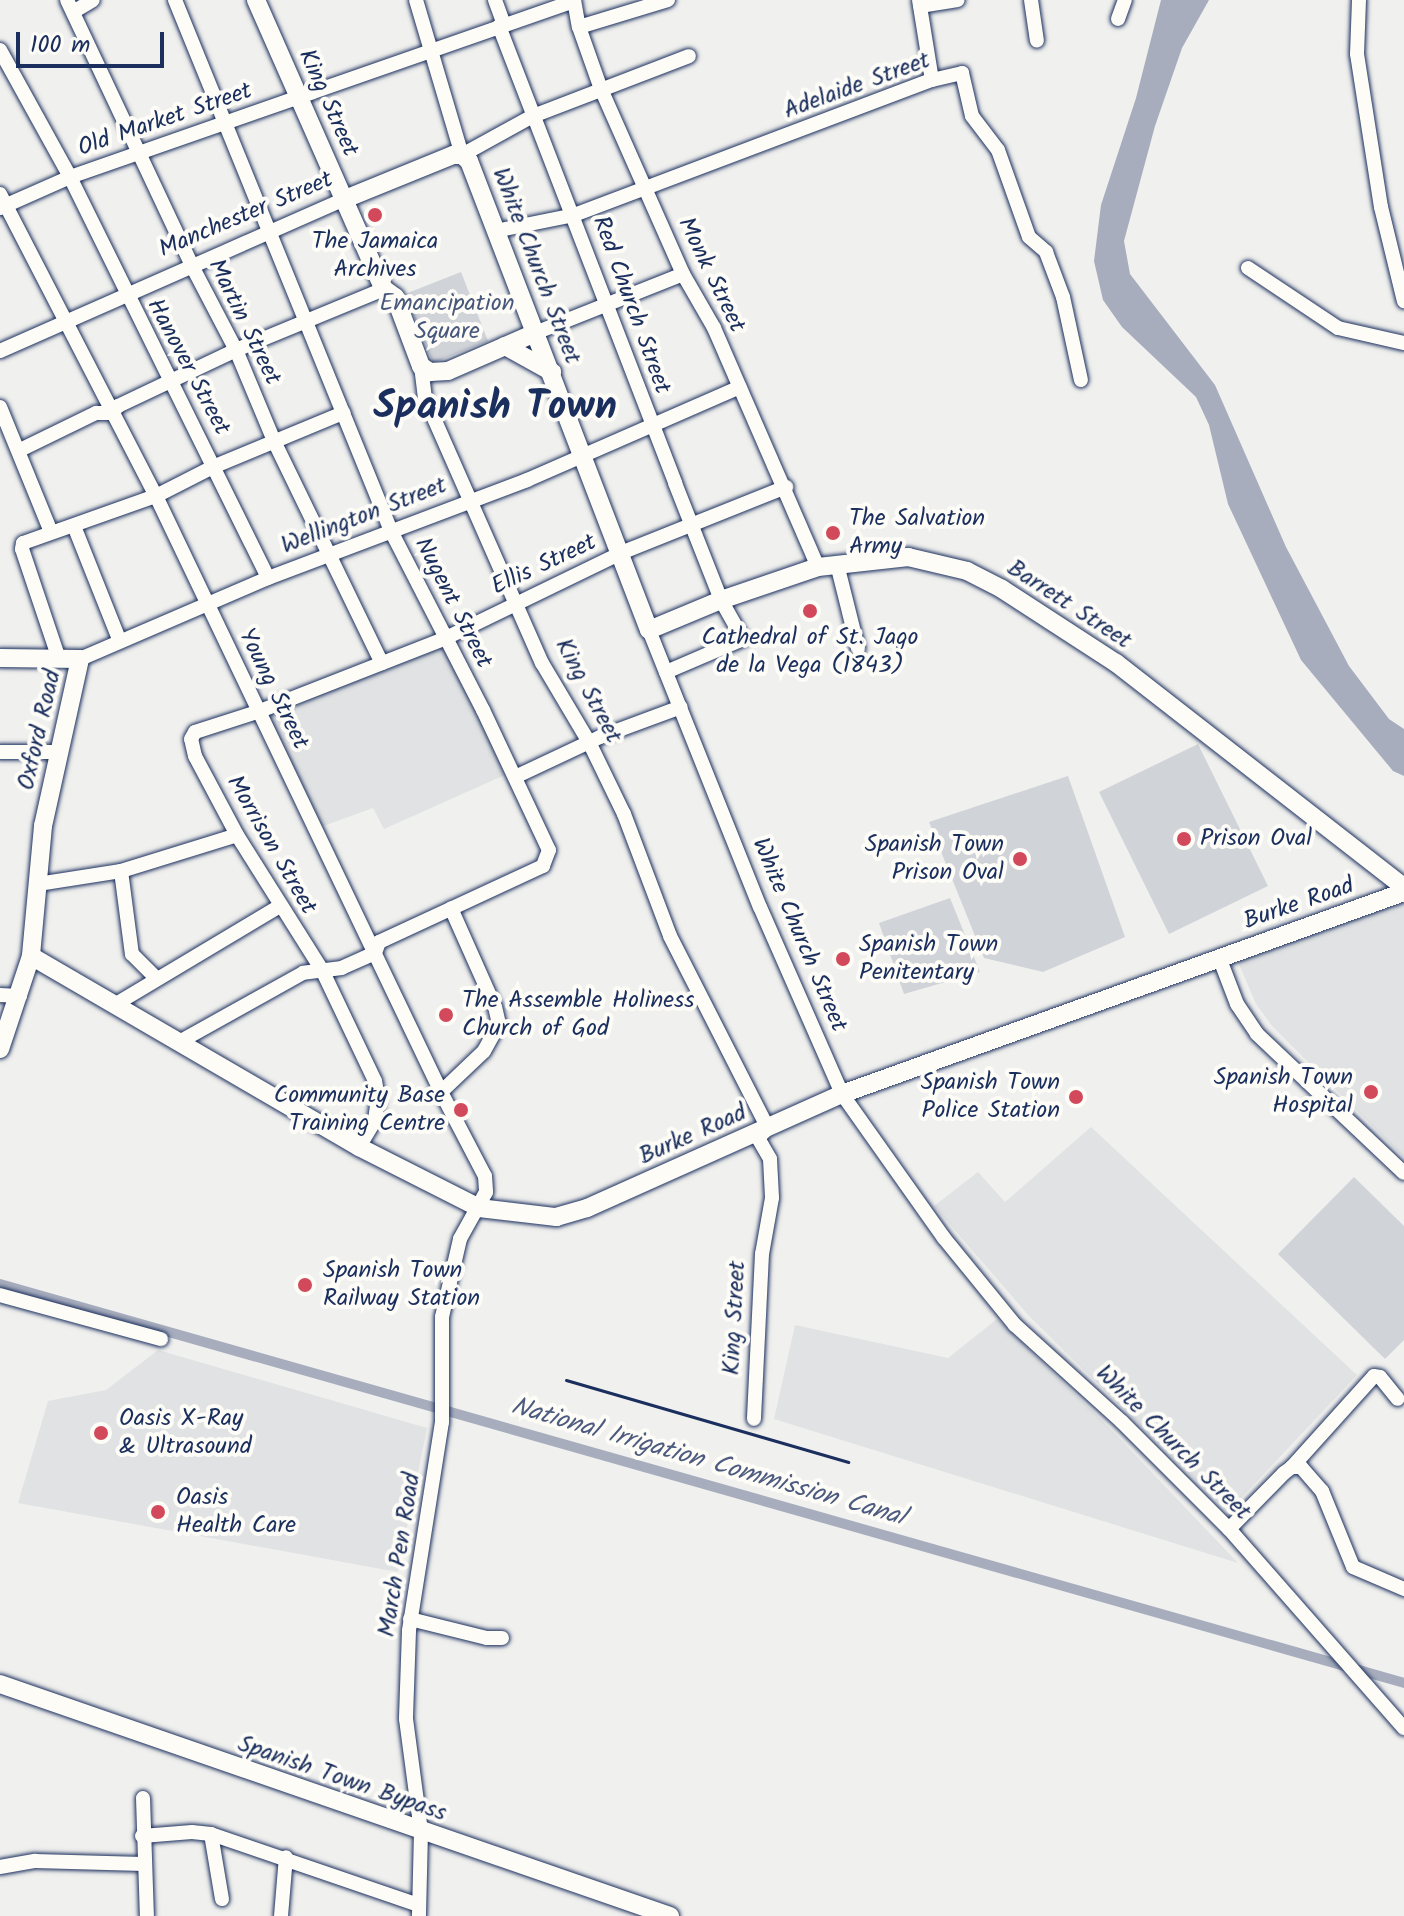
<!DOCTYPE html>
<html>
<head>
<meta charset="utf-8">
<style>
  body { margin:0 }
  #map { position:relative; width:1404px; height:1916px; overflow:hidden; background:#f0f0ee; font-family:Kalam,sans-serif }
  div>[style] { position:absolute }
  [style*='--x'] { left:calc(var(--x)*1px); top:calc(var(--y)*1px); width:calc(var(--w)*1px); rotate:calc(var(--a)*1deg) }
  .built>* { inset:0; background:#e0e2e3 }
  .green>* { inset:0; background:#d0d3d8 }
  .water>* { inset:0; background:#a7adbd }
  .canal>* { height:10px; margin:-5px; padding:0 5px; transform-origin:5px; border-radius:5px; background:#a7adbd }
  .roads { filter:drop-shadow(0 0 2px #1b2f5e) drop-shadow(0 0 2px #1b2f5e) }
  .minor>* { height:14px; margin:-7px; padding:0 7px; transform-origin:7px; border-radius:7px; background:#fdfcf7 }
  .major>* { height:18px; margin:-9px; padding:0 9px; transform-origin:9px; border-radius:9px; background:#fdfcf7 }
  .rail>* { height:3px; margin:-1.5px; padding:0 1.5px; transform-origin:1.5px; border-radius:1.5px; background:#1b2f5e }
  .dots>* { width:22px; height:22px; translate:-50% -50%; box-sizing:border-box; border:4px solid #fdfcf7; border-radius:50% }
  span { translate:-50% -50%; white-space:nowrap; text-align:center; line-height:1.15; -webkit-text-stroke:8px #fdfcf7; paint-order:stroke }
  .street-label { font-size:24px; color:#1b2f5e }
  .poi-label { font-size:24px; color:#1b2f5e }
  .left { translate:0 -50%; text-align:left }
  .right { translate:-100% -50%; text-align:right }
  .park-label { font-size:24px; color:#48587c }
  .water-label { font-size:26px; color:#4c5b7f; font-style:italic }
  .town-label { font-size:40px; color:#1b2f5e; font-weight:700 }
  .scale { position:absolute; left:16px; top:32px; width:148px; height:36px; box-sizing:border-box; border:4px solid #1b2f5e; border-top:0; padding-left:10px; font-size:24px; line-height:28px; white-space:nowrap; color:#1b2f5e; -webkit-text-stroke:6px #fdfcf7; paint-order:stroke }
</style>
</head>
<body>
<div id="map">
  <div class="built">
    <div style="clip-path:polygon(443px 646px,507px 774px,384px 829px,373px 808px,318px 828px,264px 714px)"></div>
    <div style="clip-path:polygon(1404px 896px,1404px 1158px,1272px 1026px,1256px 1004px,1238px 962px)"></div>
    <div style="clip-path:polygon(1091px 1127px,1357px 1375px,1228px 1512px,1029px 1316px,934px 1206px,978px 1172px,1005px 1202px)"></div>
    <div style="clip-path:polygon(997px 1319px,1101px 1419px,1238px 1563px,774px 1419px,795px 1325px,948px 1358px)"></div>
    <div style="clip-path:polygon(158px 1350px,427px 1428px,398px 1572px,18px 1503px,48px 1401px,106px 1390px)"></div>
  </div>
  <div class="green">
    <div style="clip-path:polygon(461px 272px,488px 341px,433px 363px,405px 294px)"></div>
    <div style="clip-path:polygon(1198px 744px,1268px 886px,1169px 934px,1099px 792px)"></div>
    <div style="clip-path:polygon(1068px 776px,1125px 937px,1043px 972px,984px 958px,929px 822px)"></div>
    <div style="clip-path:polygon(950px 898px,980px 972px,904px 994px,879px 923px)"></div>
    <div style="clip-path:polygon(1354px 1177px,1404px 1226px,1404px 1340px,1385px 1359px,1278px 1254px)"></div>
  </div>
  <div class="water">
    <div style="clip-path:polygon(1161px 0,1209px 0,1182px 48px,1155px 126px,1124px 241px,1130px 274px,1215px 385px,1286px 547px,1349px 666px,1389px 719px,1404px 729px,1404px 776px,1393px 771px,1301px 660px,1228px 504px,1209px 425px,1196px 397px,1122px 327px,1103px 300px,1094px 261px,1101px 205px,1136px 98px)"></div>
  </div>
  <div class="canal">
    <div style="--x:0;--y:1284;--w:1460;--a:15.86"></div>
  </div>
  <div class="roads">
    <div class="minor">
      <div style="--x:67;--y:0;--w:292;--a:64.8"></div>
      <div style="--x:191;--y:264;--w:97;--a:62.4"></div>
      <div style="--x:236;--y:350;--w:99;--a:67.3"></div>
      <div style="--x:274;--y:441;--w:247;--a:64.1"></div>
      <div style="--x:175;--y:0;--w:573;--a:67.86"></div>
      <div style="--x:391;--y:531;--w:201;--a:62.8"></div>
      <div style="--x:483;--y:710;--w:155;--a:64.8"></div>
      <div style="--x:549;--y:850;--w:17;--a:111"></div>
      <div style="--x:543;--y:866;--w:181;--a:155.1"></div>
      <div style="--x:379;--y:942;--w:12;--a:110"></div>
      <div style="--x:375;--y:953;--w:36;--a:156"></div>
      <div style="--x:342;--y:968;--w:39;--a:173"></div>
      <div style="--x:303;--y:973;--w:142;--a:150.9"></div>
      <div style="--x:416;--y:0;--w:162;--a:73.5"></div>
      <div style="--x:462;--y:155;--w:81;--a:-28.8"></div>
      <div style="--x:533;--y:116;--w:167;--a:-21"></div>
      <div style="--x:495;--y:0;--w:27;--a:70"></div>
      <div style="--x:574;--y:0;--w:27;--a:80"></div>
      <div style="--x:579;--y:27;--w:66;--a:70.5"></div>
      <div style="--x:601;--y:89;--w:202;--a:66.1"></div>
      <div style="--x:683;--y:274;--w:62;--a:60.1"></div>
      <div style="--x:714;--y:328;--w:261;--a:66.5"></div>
      <div style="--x:919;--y:0;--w:81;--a:80.8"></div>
      <div style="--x:1031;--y:0;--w:41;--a:81.7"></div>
      <div style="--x:1359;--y:0;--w:54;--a:92.1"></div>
      <div style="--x:1357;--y:54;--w:155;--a:81.1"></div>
      <div style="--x:1381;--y:207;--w:97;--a:76.3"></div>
      <div style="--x:920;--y:6;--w:38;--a:-9"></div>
      <div style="--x:73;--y:12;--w:23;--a:-31"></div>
      <div style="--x:1118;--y:19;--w:20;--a:-70"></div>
      <div style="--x:499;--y:26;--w:490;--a:68.9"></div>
      <div style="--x:675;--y:483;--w:126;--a:68.5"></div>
      <div style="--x:721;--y:600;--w:45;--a:60.6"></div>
      <div style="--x:743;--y:639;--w:84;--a:156.8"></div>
      <div style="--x:579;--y:27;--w:93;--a:-16.9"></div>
      <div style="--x:0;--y:50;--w:145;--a:61.1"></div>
      <div style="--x:70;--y:177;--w:447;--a:63.7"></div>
      <div style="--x:0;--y:194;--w:340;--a:62.7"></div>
      <div style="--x:156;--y:496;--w:661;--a:64.44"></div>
      <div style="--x:441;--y:1092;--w:95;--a:62.4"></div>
      <div style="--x:485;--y:1176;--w:16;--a:86"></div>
      <div style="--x:486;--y:1192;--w:54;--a:119"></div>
      <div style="--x:460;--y:1239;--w:80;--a:103"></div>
      <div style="--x:442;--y:1317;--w:105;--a:90"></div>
      <div style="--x:442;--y:1422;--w:212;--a:99"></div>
      <div style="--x:409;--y:1631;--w:88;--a:92"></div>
      <div style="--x:406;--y:1719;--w:114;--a:82.4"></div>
      <div style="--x:421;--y:1832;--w:84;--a:91.4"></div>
      <div style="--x:0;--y:208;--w:77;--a:-23.9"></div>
      <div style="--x:70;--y:177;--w:534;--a:-19.25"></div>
      <div style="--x:495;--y:231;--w:81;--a:-11.4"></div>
      <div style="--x:574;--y:215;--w:383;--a:-20.7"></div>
      <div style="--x:932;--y:80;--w:31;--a:-13"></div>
      <div style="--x:962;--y:73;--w:44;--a:76.9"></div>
      <div style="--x:972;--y:116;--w:43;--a:52.6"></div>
      <div style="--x:998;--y:150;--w:92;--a:70.4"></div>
      <div style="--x:1029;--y:237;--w:23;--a:41"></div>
      <div style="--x:1046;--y:252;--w:48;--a:69.3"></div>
      <div style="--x:1063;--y:297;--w:85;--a:77.8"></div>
      <div style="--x:1248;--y:268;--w:108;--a:33.7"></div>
      <div style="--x:1338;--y:328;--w:68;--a:12.8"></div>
      <div style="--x:535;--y:333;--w:159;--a:-21.7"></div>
      <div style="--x:0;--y:351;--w:377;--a:-23.8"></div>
      <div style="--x:421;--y:366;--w:32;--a:83"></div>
      <div style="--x:425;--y:398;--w:290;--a:66.2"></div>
      <div style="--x:542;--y:663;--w:92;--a:59.3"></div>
      <div style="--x:589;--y:742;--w:80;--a:64.1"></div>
      <div style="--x:624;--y:814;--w:130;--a:69.3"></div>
      <div style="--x:670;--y:936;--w:216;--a:63"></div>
      <div style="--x:768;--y:1128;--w:14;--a:135"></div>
      <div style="--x:758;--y:1138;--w:24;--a:60"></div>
      <div style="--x:770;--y:1159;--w:39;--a:87"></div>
      <div style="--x:772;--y:1198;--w:57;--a:100.1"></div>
      <div style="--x:762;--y:1254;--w:165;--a:92.8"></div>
      <div style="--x:0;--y:407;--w:135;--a:67.8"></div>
      <div style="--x:20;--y:450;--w:85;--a:-26"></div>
      <div style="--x:96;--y:413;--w:15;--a:0"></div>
      <div style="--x:111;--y:413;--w:10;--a:-45"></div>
      <div style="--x:118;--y:406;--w:131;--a:-25.4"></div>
      <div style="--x:236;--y:350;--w:160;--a:-22.4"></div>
      <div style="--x:74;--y:526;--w:122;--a:68.3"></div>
      <div style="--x:837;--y:564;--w:87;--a:76"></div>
      <div style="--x:649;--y:630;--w:298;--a:68.2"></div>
      <div style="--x:760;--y:907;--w:204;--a:66.3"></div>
      <div style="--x:842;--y:1094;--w:176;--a:54.7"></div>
      <div style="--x:944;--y:1238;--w:112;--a:50.8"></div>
      <div style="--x:1015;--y:1325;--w:144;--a:42.2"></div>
      <div style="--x:1122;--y:1422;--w:151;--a:45"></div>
      <div style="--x:1229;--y:1529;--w:265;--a:48.7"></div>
      <div style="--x:59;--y:659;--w:116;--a:-108.6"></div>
      <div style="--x:22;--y:549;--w:6;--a:-81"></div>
      <div style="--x:23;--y:543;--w:141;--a:-19.5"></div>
      <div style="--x:156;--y:496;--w:66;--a:-27"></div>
      <div style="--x:215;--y:466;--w:139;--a:-22.5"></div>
      <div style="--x:80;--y:659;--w:205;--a:-23.3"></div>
      <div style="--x:268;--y:578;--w:277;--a:-20.7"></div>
      <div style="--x:527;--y:480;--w:232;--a:-23.6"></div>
      <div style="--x:0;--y:752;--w:58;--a:0"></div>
      <div style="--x:515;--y:777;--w:94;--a:-25.2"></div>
      <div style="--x:600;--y:737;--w:86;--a:-20.3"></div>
      <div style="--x:121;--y:871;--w:84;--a:82.5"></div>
      <div style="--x:132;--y:954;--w:34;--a:45"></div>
      <div style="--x:38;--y:884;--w:84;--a:-8.9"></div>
      <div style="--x:121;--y:871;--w:121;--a:-17.2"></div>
      <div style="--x:1219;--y:957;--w:50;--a:69"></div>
      <div style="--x:1237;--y:1004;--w:36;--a:56"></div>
      <div style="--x:1257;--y:1034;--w:202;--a:43.4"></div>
      <div style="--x:0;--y:995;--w:20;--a:3"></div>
      <div style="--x:116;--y:1004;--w:191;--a:-30.9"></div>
      <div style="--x:441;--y:1092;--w:59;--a:-43.6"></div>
      <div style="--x:484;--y:1051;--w:31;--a:-61"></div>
      <div style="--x:499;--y:1024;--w:17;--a:-103"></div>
      <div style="--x:495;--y:1007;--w:108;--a:-114"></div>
      <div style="--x:359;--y:1147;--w:31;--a:-59"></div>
      <div style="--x:375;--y:1120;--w:22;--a:-82"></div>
      <div style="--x:378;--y:1098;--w:17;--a:-100"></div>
      <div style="--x:375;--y:1081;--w:123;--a:-115.5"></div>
      <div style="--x:322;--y:970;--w:160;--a:-122.2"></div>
      <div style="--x:237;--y:835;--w:89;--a:-118"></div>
      <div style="--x:195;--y:756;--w:17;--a:-103"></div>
      <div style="--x:191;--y:739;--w:8;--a:-60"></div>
      <div style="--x:195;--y:732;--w:68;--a:-17.9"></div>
      <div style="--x:260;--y:711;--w:200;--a:-21.4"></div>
      <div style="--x:446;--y:638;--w:195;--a:-25.9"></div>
      <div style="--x:621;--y:553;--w:178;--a:-21.8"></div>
      <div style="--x:0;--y:1295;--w:167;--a:15.3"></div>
      <div style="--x:1292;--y:1467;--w:122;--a:-48"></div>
      <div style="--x:1374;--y:1376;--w:6;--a:9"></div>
      <div style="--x:1380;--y:1377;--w:28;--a:51"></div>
      <div style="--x:1229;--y:1529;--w:78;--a:-45.5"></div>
      <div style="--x:1284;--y:1473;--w:10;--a:-37"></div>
      <div style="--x:1292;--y:1467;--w:9;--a:0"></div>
      <div style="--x:1301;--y:1467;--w:32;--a:49"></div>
      <div style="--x:1322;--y:1491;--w:82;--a:67.8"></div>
      <div style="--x:1353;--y:1567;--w:56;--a:23.3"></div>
      <div style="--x:410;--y:1619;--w:79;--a:13.9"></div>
      <div style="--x:487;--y:1638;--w:15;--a:0"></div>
      <div style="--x:143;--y:1798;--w:118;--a:88.1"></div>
      <div style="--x:211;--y:1834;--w:66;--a:80.4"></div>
      <div style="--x:142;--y:1836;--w:50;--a:-4.6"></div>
      <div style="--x:192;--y:1832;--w:19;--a:6"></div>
      <div style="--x:211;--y:1834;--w:219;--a:18.9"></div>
      <div style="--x:0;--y:1867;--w:36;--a:-10"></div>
      <div style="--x:35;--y:1861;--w:108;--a:1.6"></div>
      <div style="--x:281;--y:1916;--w:59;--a:-85.2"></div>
    </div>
    <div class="major">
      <div style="--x:256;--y:0;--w:293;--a:66.2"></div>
      <div style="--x:374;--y:268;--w:23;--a:65"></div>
      <div style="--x:384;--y:289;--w:14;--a:36"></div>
      <div style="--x:395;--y:297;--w:74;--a:69.4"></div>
      <div style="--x:421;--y:366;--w:11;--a:34"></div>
      <div style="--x:430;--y:372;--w:18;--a:-3"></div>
      <div style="--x:448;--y:371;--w:95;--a:-23.6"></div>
      <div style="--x:345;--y:199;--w:117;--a:-22.2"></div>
      <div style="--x:453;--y:155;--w:9;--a:0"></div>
      <div style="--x:462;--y:155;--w:9;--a:41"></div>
      <div style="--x:469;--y:161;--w:502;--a:69"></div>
      <div style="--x:649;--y:630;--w:78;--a:-22.6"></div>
      <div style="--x:721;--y:600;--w:102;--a:-18.8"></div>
      <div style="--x:818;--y:567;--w:91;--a:-6.3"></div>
      <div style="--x:908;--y:557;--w:61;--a:13.3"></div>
      <div style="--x:967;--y:571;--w:39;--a:27"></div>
      <div style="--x:1002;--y:589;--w:136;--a:33"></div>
      <div style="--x:1116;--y:663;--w:365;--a:37.9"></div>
      <div style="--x:505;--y:346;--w:54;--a:29"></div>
      <div style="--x:0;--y:658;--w:80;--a:0.7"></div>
      <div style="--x:80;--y:659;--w:171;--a:102.5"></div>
      <div style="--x:43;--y:826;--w:131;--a:95.3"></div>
      <div style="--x:31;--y:956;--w:98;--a:108.4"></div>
      <div style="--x:31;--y:956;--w:380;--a:30.2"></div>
      <div style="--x:359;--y:1147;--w:135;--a:26.9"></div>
      <div style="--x:479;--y:1208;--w:78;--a:6.7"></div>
      <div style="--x:556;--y:1217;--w:32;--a:-16"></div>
      <div style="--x:587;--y:1208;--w:279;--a:-24.1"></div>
      <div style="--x:842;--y:1094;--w:597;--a:-19.77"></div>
      <div style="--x:0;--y:1684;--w:709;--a:19.1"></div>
    </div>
  </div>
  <div class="rail">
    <div style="--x:566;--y:1380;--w:294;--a:16.2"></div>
  </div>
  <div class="dots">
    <div style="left:375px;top:215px;background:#d1495b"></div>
    <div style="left:833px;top:533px;background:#d1495b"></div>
    <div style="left:810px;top:611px;background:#d1495b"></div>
    <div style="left:1184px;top:839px;background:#d1495b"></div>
    <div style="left:1020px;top:859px;background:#d1495b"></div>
    <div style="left:843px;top:959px;background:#d1495b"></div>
    <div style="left:446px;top:1015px;background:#d1495b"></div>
    <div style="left:1371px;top:1092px;background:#d1495b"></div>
    <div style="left:1076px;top:1097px;background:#d1495b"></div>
    <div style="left:461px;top:1110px;background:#d1495b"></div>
    <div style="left:305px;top:1285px;background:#d1495b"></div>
    <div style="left:101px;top:1433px;background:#d1495b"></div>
    <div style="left:158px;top:1512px;background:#d1495b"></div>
  </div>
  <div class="street-label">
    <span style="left:857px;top:86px;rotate:-20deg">Adelaide Street</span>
    <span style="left:328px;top:103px;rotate:66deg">King Street</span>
    <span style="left:165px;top:120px;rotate:-19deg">Old Market Street</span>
    <span style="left:246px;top:215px;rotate:-23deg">Manchester Street</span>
    <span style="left:536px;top:266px;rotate:69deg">White Church Street</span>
    <span style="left:711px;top:275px;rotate:64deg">Monk Street</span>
    <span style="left:631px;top:305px;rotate:70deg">Red Church Street</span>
    <span style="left:244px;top:322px;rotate:64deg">Martin Street</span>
    <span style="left:188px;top:367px;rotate:62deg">Hanover Street</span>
    <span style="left:364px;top:516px;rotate:-21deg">Wellington Street</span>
    <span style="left:544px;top:565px;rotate:-25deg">Ellis Street</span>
    <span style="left:453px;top:603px;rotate:63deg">Nugent Street</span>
    <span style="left:1069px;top:605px;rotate:33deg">Barrett Street</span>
    <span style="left:273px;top:689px;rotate:64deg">Young Street</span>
    <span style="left:588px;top:691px;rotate:62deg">King Street</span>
    <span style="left:40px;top:730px;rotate:-77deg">Oxford Road</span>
    <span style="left:271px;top:845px;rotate:60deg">Morrison Street</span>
    <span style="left:1299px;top:904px;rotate:-19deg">Burke Road</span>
    <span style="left:799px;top:935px;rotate:67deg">White Church Street</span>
    <span style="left:693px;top:1135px;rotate:-24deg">Burke Road</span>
    <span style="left:735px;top:1318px;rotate:-87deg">King Street</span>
    <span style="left:1173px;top:1443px;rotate:45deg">White Church Street</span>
    <span style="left:400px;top:1555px;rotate:-81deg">March Pen Road</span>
    <span style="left:342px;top:1779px;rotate:19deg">Spanish Town Bypass</span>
  </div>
  <div class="poi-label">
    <span style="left:375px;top:256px">The Jamaica<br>Archives</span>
    <span class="left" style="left:849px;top:533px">The Salvation<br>Army</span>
    <span style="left:810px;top:652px">Cathedral of St. Jago<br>de la Vega (1843)</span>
    <span class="left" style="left:1200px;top:839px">Prison Oval</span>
    <span class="right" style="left:1004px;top:859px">Spanish Town<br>Prison Oval</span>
    <span class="left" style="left:859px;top:959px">Spanish Town<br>Penitentary</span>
    <span class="left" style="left:462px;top:1015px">The Assemble Holiness<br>Church of God</span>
    <span class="right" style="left:1353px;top:1092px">Spanish Town<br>Hospital</span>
    <span class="right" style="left:1060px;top:1097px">Spanish Town<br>Police Station</span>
    <span class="right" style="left:445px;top:1110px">Community Base<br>Training Centre</span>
    <span class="left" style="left:323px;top:1285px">Spanish Town<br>Railway Station</span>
    <span class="left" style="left:119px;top:1433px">Oasis X-Ray<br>&amp; Ultrasound</span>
    <span class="left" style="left:176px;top:1512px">Oasis<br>Health Care</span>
  </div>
  <div class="park-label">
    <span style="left:447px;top:318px">Emancipation<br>Square</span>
  </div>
  <div class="water-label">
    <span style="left:708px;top:1463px;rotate:16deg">National Irrigation Commission Canal</span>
  </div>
  <div class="town-label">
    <span style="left:495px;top:407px">Spanish Town</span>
  </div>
  <div class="scale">100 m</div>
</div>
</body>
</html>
